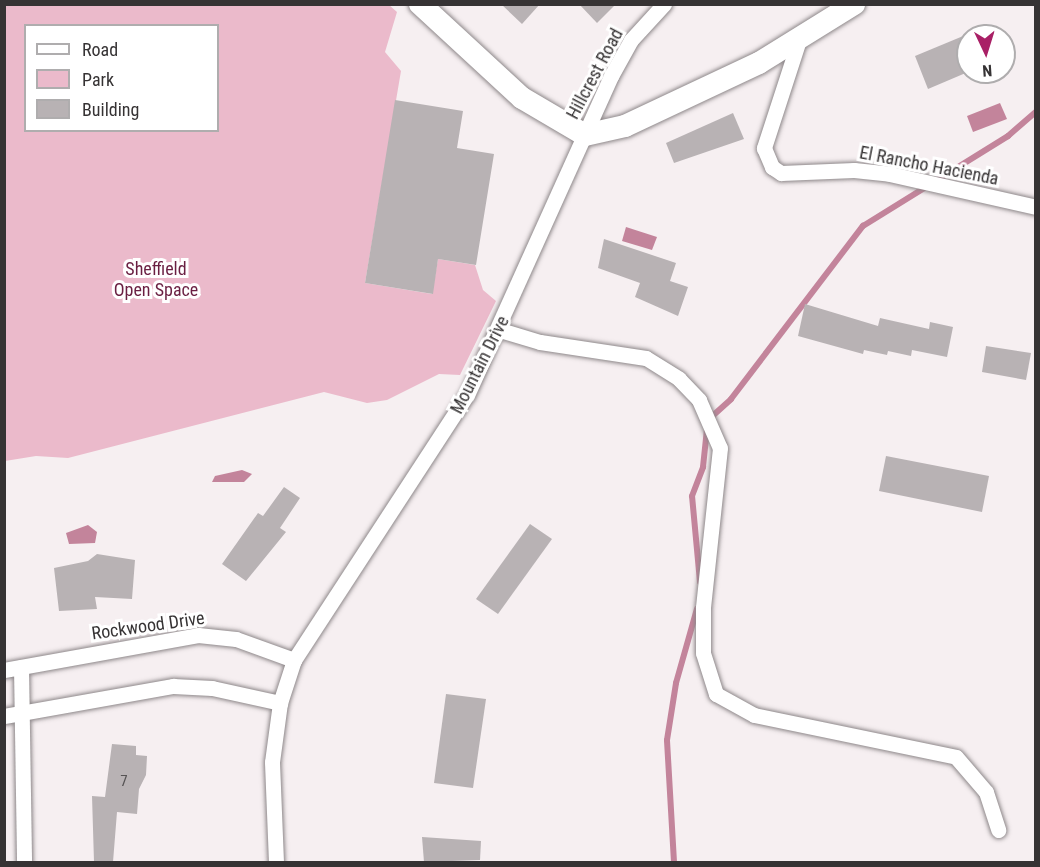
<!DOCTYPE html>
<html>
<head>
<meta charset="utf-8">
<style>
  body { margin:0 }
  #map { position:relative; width:1040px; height:867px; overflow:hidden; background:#f6eff1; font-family:"Roboto Condensed",sans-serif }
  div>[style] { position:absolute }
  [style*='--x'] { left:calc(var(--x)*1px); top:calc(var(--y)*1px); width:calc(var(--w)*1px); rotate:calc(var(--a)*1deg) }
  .green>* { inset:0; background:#ebbacb }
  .water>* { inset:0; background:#c3849b }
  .stream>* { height:6px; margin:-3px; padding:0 3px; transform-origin:3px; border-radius:3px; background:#c3849b }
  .building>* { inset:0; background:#b8b2b4 }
  .roads { filter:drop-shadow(0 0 2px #8e888a) drop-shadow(0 0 2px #8e888a) }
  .street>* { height:15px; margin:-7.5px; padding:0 7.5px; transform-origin:7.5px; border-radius:7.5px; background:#fff }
  .secondary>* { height:22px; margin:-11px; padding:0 11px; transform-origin:11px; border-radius:11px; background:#fff }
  span { translate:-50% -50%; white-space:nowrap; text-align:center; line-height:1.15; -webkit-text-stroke:6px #fff; paint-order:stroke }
  .number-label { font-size:15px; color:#565354 }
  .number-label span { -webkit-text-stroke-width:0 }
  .street-label { font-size:18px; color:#363334 }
  .park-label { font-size:18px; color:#6a1f42 }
  .frame { position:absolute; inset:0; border:6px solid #363334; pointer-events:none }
  .legend { position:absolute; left:24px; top:24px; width:195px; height:108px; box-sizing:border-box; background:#fff; border:2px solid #afadae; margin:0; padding:8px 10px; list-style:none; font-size:18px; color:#363334 }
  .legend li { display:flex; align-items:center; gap:12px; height:30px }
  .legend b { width:30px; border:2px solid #afadae }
  .north { position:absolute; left:956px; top:24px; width:60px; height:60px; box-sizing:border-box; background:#fff; border:2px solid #afadae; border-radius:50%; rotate:176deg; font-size:16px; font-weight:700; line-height:24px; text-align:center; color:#363334 }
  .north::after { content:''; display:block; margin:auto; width:21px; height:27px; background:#a92066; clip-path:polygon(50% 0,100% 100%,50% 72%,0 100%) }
</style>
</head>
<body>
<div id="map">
  <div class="green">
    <div style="clip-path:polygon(evenodd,4px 5px,389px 5px,397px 12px,385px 52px,401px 71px,365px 283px,432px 294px,438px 259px,475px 265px,483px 290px,496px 301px,460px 375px,439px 374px,387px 400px,367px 403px,324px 392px,68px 458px,36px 456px,5px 461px,4px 5px,26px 26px,218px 26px,218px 130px,26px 130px,26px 26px)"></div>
  </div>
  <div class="water">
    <div style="clip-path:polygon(1000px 103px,1007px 119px,973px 132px,967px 116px)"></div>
    <div style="clip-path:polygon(626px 227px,657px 237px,652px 250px,622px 241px)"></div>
    <div style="clip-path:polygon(242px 470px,252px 474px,244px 482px,212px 482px,215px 476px)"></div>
    <div style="clip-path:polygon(88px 525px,97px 532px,95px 543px,69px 544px,66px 533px)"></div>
  </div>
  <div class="stream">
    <div style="--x:708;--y:420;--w:31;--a:-42"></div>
    <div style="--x:731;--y:399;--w:218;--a:-52.7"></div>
    <div style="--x:863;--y:226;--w:171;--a:-31.8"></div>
    <div style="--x:1008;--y:136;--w:37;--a:-41"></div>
    <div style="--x:700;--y:582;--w:86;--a:-95.3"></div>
    <div style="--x:692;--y:496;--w:31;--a:-69"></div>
    <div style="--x:703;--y:467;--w:38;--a:-84"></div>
    <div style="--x:674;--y:862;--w:122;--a:-93.3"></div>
    <div style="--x:667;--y:740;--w:58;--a:-81"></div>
    <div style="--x:676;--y:683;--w:77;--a:-74.2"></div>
  </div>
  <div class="building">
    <div style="clip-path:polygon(501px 4px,540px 4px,522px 24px)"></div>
    <div style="clip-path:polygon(579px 4px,616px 4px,597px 23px)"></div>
    <div style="clip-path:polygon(968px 34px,968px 72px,928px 89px,915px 56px)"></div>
    <div style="clip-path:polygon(395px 100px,463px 111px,457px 148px,494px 154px,476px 265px,438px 259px,433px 294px,365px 283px)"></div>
    <div style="clip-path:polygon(733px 113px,744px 139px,674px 163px,666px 143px)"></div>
    <div style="clip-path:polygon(604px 239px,676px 263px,670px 281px,688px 287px,678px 316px,635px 297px,640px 283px,598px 268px)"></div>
    <div style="clip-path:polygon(805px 304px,878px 326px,880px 318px,929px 329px,930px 322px,953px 327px,947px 357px,912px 350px,911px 356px,888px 351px,887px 355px,864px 350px,863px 354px,798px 336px)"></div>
    <div style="clip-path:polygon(986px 346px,1031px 353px,1026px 380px,982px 372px)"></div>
    <div style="clip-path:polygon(886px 456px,989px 476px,982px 512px,879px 491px)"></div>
    <div style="clip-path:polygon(284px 487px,300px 498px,280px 528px,286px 532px,246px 581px,222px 564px,258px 513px,263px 516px)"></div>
    <div style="clip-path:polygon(530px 524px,552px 539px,498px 614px,476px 599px)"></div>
    <div style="clip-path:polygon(97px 554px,135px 560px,132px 599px,95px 597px,97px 609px,59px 611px,54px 568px,88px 561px)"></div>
    <div style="clip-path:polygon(446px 694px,486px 699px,473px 788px,434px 783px)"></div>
    <div style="clip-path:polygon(112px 744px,136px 746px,136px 755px,147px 756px,146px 775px,139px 789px,137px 814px,117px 812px,113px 862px,94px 862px,92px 796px,105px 797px)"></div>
    <div style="clip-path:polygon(422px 837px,481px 841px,480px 860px,424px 862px)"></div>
  </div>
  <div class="roads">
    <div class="street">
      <div style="--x:799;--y:40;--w:114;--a:108"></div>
      <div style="--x:764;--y:148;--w:21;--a:67"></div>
      <div style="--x:772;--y:167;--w:11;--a:34"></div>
      <div style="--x:781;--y:173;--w:73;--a:-2.4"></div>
      <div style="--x:854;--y:170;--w:36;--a:6"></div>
      <div style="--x:890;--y:174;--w:150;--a:12.7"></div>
      <div style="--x:500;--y:330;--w:42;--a:16.7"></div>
      <div style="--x:540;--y:342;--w:107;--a:8.6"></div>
      <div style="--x:646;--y:358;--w:39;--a:32"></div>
      <div style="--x:679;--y:379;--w:29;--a:46"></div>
      <div style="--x:699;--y:400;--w:52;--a:66.4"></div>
      <div style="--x:720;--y:448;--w:161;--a:96.1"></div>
      <div style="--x:703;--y:608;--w:45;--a:90"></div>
      <div style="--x:703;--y:653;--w:43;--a:72.4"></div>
      <div style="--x:716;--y:694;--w:43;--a:28.9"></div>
      <div style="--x:754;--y:715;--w:206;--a:11.7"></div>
      <div style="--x:956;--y:757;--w:46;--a:49.4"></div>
      <div style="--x:986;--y:792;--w:40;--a:72"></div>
      <div style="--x:21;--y:667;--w:195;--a:89.1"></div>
      <div style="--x:4;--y:670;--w:197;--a:-10.2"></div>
      <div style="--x:198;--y:635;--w:38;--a:6"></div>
      <div style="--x:236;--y:639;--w:62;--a:19.9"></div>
      <div style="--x:4;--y:716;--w:172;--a:-10.1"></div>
      <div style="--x:173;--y:686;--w:39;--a:3"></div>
      <div style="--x:212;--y:688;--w:70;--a:12.4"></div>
      <div style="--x:276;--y:862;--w:100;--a:-92.3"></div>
      <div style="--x:272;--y:762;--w:60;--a:-82.3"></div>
      <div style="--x:280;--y:703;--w:45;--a:-72"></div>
      <div style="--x:294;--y:660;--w:316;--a:-56.9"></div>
      <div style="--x:467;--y:395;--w:350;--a:-65.7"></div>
      <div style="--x:611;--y:76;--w:41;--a:-60.9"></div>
      <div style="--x:631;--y:40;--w:49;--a:-47.5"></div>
    </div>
    <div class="secondary">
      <div style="--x:420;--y:4;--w:139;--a:42.7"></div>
      <div style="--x:522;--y:98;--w:73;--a:30.4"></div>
      <div style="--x:585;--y:135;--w:41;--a:-12.7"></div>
      <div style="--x:625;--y:126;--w:148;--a:-25.2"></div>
      <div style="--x:759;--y:63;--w:112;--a:-31.8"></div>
    </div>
  </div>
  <div class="number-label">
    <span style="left:124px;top:782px">7</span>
  </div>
  <div class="street-label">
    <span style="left:595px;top:74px;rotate:-62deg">Hillcrest Road</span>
    <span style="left:929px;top:166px;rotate:11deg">El Rancho Hacienda</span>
    <span style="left:480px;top:365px;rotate:-63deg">Mountain Drive</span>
    <span style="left:148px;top:626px;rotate:-8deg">Rockwood Drive</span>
  </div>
  <div class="park-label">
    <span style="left:156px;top:280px">Sheffield<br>Open Space</span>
  </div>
  <div class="frame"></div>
  <ul class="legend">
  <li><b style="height:8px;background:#fff"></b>Road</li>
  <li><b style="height:16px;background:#ebbacb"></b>Park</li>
  <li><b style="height:16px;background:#b8b2b4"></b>Building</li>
  </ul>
  <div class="north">N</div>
</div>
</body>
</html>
